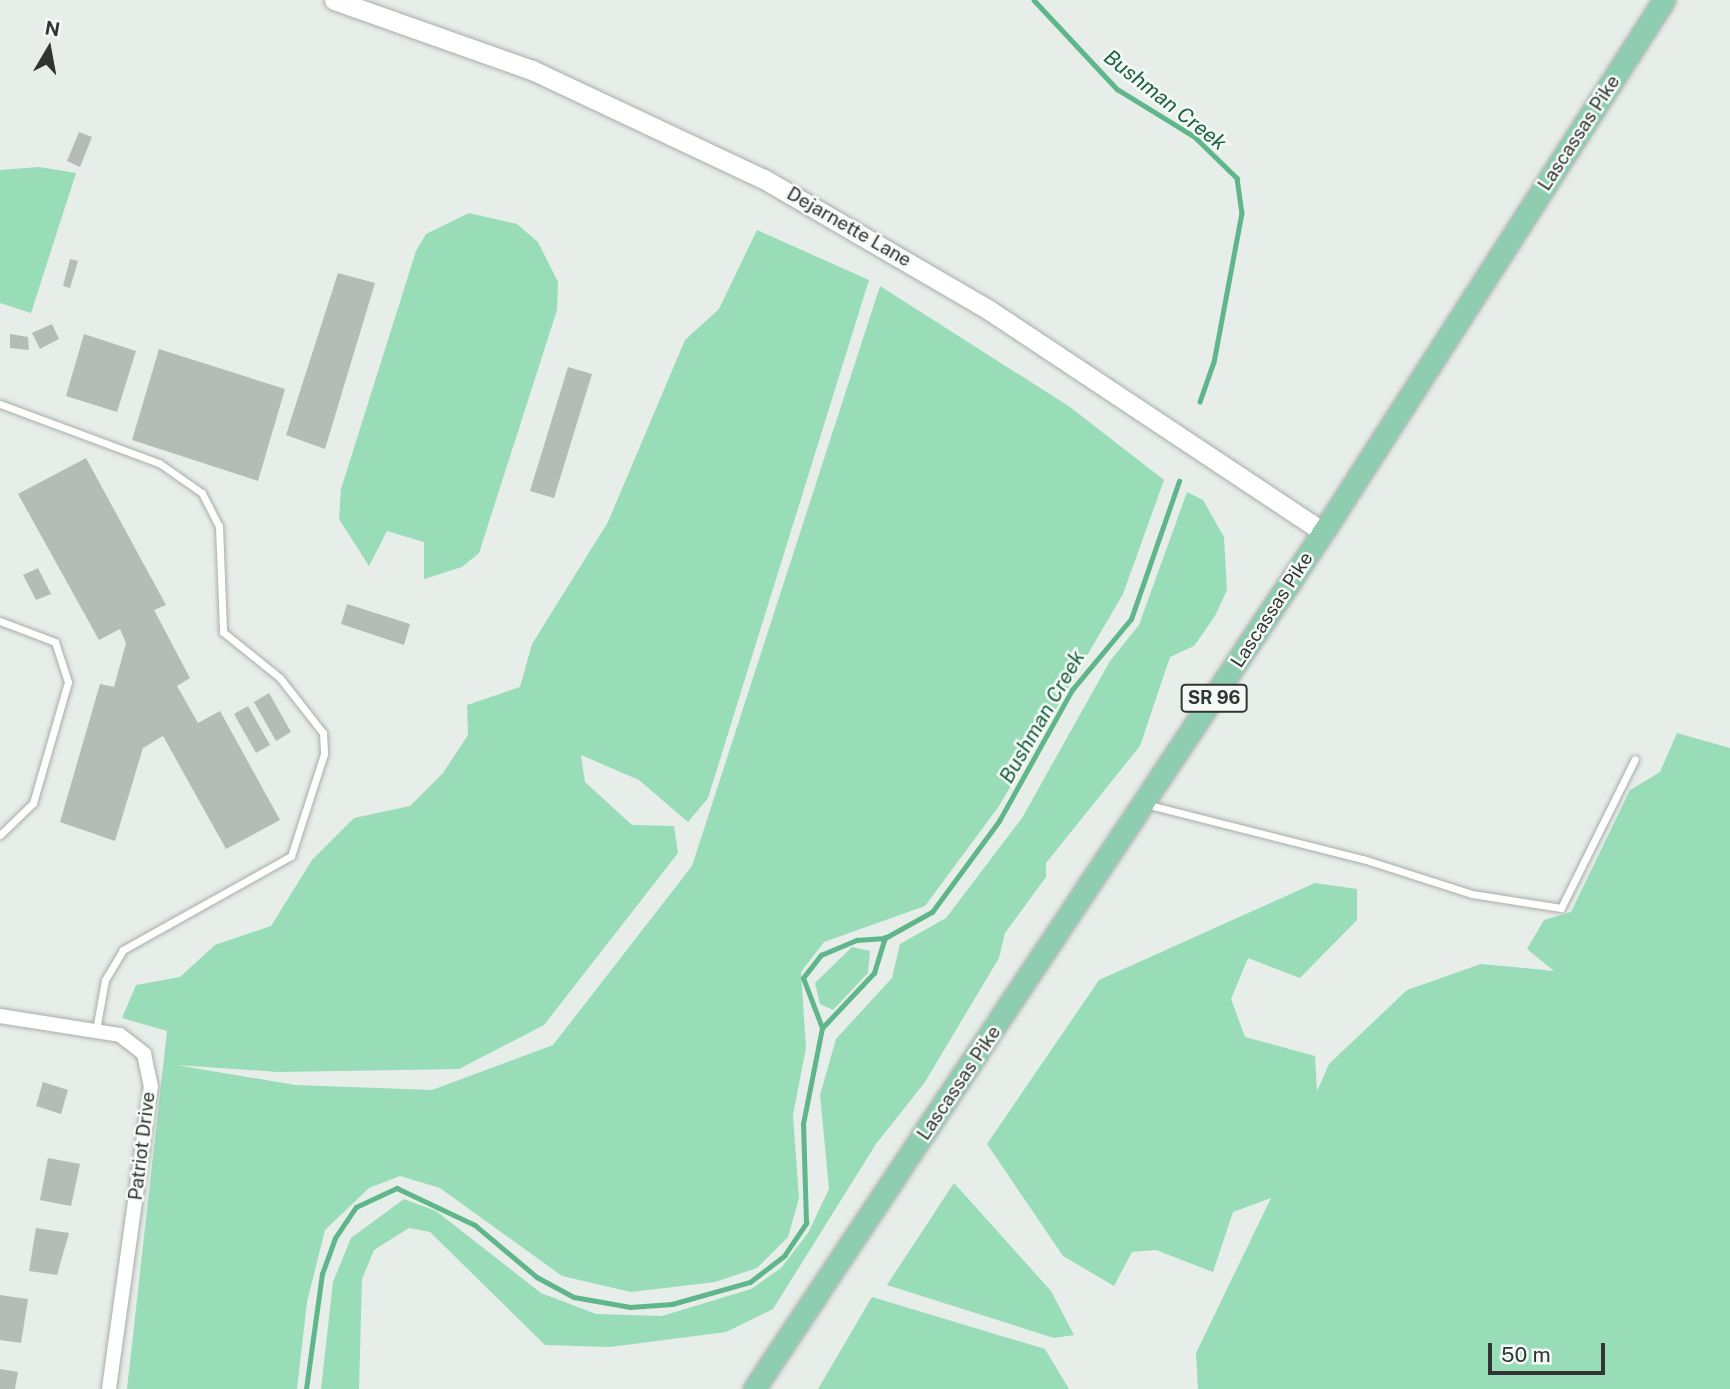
<!DOCTYPE html>
<html>
<head>
<meta charset="utf-8">
<style>
  body { margin:0 }
  #map { position:relative; width:1730px; height:1389px; overflow:hidden; background:#e7ede9; font-family:"Public Sans",sans-serif }
  div>[style] { position:absolute }
  [style*='--x'] { left:calc(var(--x)*1px); top:calc(var(--y)*1px); width:calc(var(--w)*1px); rotate:calc(var(--a)*1deg) }
  .green>* { inset:0; background:#98ddb7 }
  .stream>* { height:4.5px; margin:-2.25px; padding:0 2.25px; transform-origin:2.25px; border-radius:2.25px; background:#5fb68a }
  .building>* { inset:0; background:#b5bbb7 }
  .roads { filter:drop-shadow(0 0 2px #a7aeaa) drop-shadow(0 0 2px #a7aeaa) }
  .lane>* { height:7px; margin:-3.5px; padding:0 3.5px; transform-origin:3.5px; border-radius:3.5px; background:#fff }
  .street>* { height:14px; margin:-7px; padding:0 7px; transform-origin:7px; border-radius:7px; background:#fff }
  .secondary>* { height:19px; margin:-9.5px; padding:0 9.5px; transform-origin:9.5px; border-radius:9.5px; background:#fff }
  .primary>* { height:21px; margin:-10.5px; padding:0 10.5px; transform-origin:10.5px; border-radius:10.5px; background:#8ecdaf }
  span { translate:-50% -50%; white-space:nowrap; text-align:center; line-height:1.15; -webkit-text-stroke:5px #f4faf6; paint-order:stroke }
  .shield-label span { padding:2px 5px; background:#f4faf6; border:2px solid; border-radius:5px; -webkit-text-stroke-width:0 }
  .shield-label { font-size:18px; color:#323433; font-weight:700 }
  .street-label { font-size:19px; color:#323433 }
  .water-label { font-size:21px; color:#206042; font-style:italic }
  .north { position:absolute; left:14px; top:14px; width:70px; height:70px; -webkit-text-stroke:5px #f4faf6; paint-order:stroke; rotate:10deg; font-size:19px; font-weight:700; line-height:28px; text-align:center; color:#323433 }
  .north::after { content:''; display:block; margin:auto; width:24px; height:32px; background:#323433; clip-path:polygon(50% 0,100% 100%,50% 72%,0 100%) }
  .scale { position:absolute; left:1488px; top:1343px; width:117px; height:32px; box-sizing:border-box; border:4px solid #323433; border-top:0; padding-left:9px; font-size:21px; line-height:24px; white-space:nowrap; color:#323433; -webkit-text-stroke:5px #f4faf6; paint-order:stroke }
</style>
</head>
<body>
<div id="map">
  <div class="green">
    <div style="clip-path:polygon(39px 167px,76px 173px,31px 313px,0 303px,0 170px)"></div>
    <div style="clip-path:polygon(469px 213px,517px 224px,538px 242px,558px 282px,557px 310px,479px 553px,462px 567px,424px 579px,424px 542px,387px 531px,369px 566px,339px 519px,341px 489px,416px 251px,426px 234px)"></div>
    <div style="clip-path:polygon(757px 230px,869px 280px,708px 798px,688px 822px,639px 780px,581px 755px,585px 782px,632px 825px,674px 826px,678px 853px,544px 1025px,459px 1069px,278px 1072px,176px 1065px,295px 1085px,432px 1090px,553px 1045px,692px 866px,880px 286px,1070px 407px,1164px 480px,1123px 594px,999px 806px,925px 906px,824px 942px,801px 972px,806px 1048px,793px 1115px,799px 1198px,788px 1237px,757px 1268px,715px 1282px,631px 1292px,562px 1276px,440px 1188px,400px 1176px,369px 1188px,325px 1230px,307px 1302px,297px 1389px,127px 1389px,167px 1031px,122px 1018px,136px 985px,180px 977px,215px 945px,271px 926px,312px 860px,354px 818px,410px 806px,443px 773px,468px 735px,467px 705px,520px 687px,532px 644px,608px 522px,685px 340px,719px 309px)"></div>
    <div style="clip-path:polygon(1187px 492px,1203px 500px,1224px 537px,1227px 590px,1215px 616px,1194px 646px,1170px 657px,1140px 746px,1046px 863px,1046px 877px,1005px 933px,999px 958px,925px 1082px,876px 1144px,773px 1309px,726px 1332px,610px 1347px,545px 1345px,430px 1232px,409px 1228px,374px 1250px,362px 1279px,359px 1389px,321px 1389px,333px 1282px,351px 1238px,404px 1199px,436px 1211px,541px 1293px,596px 1314px,662px 1316px,751px 1289px,781px 1268px,808px 1233px,829px 1189px,820px 1095px,836px 1039px,892px 978px,900px 944px,946px 918px,1022px 818px,1110px 661px,1139px 625px)"></div>
    <div style="clip-path:polygon(1677px 733px,1730px 748px,1730px 1389px,1198px 1389px,1196px 1353px,1271px 1198px,1233px 1212px,1213px 1272px,1156px 1250px,1132px 1252px,1114px 1286px,1063px 1256px,987px 1144px,1099px 980px,1315px 883px,1357px 889px,1357px 920px,1300px 978px,1248px 958px,1231px 999px,1245px 1037px,1315px 1056px,1317px 1091px,1329px 1064px,1407px 990px,1481px 964px,1554px 971px,1527px 949px,1544px 920px,1571px 912px,1630px 790px,1660px 772px)"></div>
    <div style="clip-path:polygon(852px 947px,870px 951px,868px 973px,833px 1010px,820px 1004px,815px 983px)"></div>
    <div style="clip-path:polygon(954px 1183px,1051px 1291px,1074px 1335px,1054px 1338px,887px 1285px)"></div>
    <div style="clip-path:polygon(872px 1297px,1045px 1349px,1069px 1389px,818px 1389px)"></div>
  </div>
  <div class="stream">
    <div style="--x:1034;--y:0;--w:122;--a:47"></div>
    <div style="--x:1117;--y:89;--w:92;--a:31.6"></div>
    <div style="--x:1195;--y:137;--w:59;--a:44.3"></div>
    <div style="--x:1237;--y:178;--w:35;--a:82"></div>
    <div style="--x:1242;--y:213;--w:152;--a:100.6"></div>
    <div style="--x:1214;--y:362;--w:42;--a:109.3"></div>
    <div style="--x:822;--y:1028;--w:53;--a:-110.8"></div>
    <div style="--x:803;--y:978;--w:29;--a:-52"></div>
    <div style="--x:821;--y:955;--w:38;--a:-23"></div>
    <div style="--x:856;--y:940;--w:29;--a:-4"></div>
    <div style="--x:306;--y:1389;--w:116;--a:-82.1"></div>
    <div style="--x:322;--y:1274;--w:38;--a:-70"></div>
    <div style="--x:335;--y:1238;--w:37;--a:-56"></div>
    <div style="--x:356;--y:1207;--w:45;--a:-24.9"></div>
    <div style="--x:397;--y:1188;--w:86;--a:25.4"></div>
    <div style="--x:475;--y:1225;--w:81;--a:40"></div>
    <div style="--x:537;--y:1277;--w:42;--a:28.4"></div>
    <div style="--x:574;--y:1297;--w:57;--a:10.1"></div>
    <div style="--x:630;--y:1307;--w:42;--a:-4.1"></div>
    <div style="--x:672;--y:1304;--w:81;--a:-15.8"></div>
    <div style="--x:750;--y:1282;--w:43;--a:-37.4"></div>
    <div style="--x:784;--y:1256;--w:40;--a:-56"></div>
    <div style="--x:806;--y:1223;--w:99;--a:-91.7"></div>
    <div style="--x:803;--y:1124;--w:98;--a:-78.8"></div>
    <div style="--x:822;--y:1028;--w:76;--a:-46.6"></div>
    <div style="--x:874;--y:973;--w:37;--a:-73"></div>
    <div style="--x:885;--y:938;--w:54;--a:-29"></div>
    <div style="--x:932;--y:912;--w:113;--a:-53.6"></div>
    <div style="--x:999;--y:821;--w:150;--a:-60.9"></div>
    <div style="--x:1072;--y:690;--w:92;--a:-50.3"></div>
    <div style="--x:1131;--y:619;--w:146;--a:-70.8"></div>
  </div>
  <div class="building">
    <div style="clip-path:polygon(79px 132px,92px 137px,80px 167px,67px 161px)"></div>
    <div style="clip-path:polygon(70px 259px,78px 261px,70px 288px,63px 286px)"></div>
    <div style="clip-path:polygon(338px 273px,375px 283px,325px 449px,286px 435px)"></div>
    <div style="clip-path:polygon(52px 324px,59px 339px,40px 349px,32px 333px)"></div>
    <div style="clip-path:polygon(10px 334px,28px 337px,29px 350px,10px 348px)"></div>
    <div style="clip-path:polygon(84px 334px,136px 351px,117px 412px,66px 396px)"></div>
    <div style="clip-path:polygon(159px 349px,285px 389px,258px 481px,132px 440px)"></div>
    <div style="clip-path:polygon(568px 367px,592px 374px,554px 498px,530px 491px)"></div>
    <div style="clip-path:polygon(86px 458px,166px 605px,154px 610px,190px 678px,177px 686px,198px 723px,220px 711px,280px 820px,226px 849px,163px 736px,143px 748px,115px 841px,60px 822px,100px 684px,114px 687px,126px 643px,120px 629px,99px 640px,18px 494px)"></div>
    <div style="clip-path:polygon(38px 568px,51px 594px,36px 600px,23px 575px)"></div>
    <div style="clip-path:polygon(347px 604px,410px 624px,404px 645px,341px 624px)"></div>
    <div style="clip-path:polygon(269px 693px,291px 732px,276px 741px,254px 702px)"></div>
    <div style="clip-path:polygon(248px 706px,270px 745px,256px 753px,234px 714px)"></div>
    <div style="clip-path:polygon(43px 1082px,68px 1090px,61px 1114px,36px 1106px)"></div>
    <div style="clip-path:polygon(48px 1158px,80px 1164px,71px 1206px,40px 1200px)"></div>
    <div style="clip-path:polygon(36px 1228px,69px 1233px,57px 1275px,29px 1271px)"></div>
    <div style="clip-path:polygon(0 1295px,28px 1299px,21px 1343px,0 1340px)"></div>
    <div style="clip-path:polygon(0 1369px,18px 1372px,15px 1389px,0 1389px)"></div>
  </div>
  <div class="roads">
    <div class="lane">
      <div style="--x:0;--y:404;--w:170;--a:20.4"></div>
      <div style="--x:159;--y:463;--w:52;--a:34.9"></div>
      <div style="--x:202;--y:493;--w:37;--a:63"></div>
      <div style="--x:219;--y:526;--w:106;--a:87.8"></div>
      <div style="--x:223;--y:632;--w:73;--a:38.9"></div>
      <div style="--x:280;--y:678;--w:70;--a:52"></div>
      <div style="--x:323;--y:733;--w:21;--a:87"></div>
      <div style="--x:324;--y:754;--w:107;--a:107.9"></div>
      <div style="--x:291;--y:856;--w:193;--a:150.8"></div>
      <div style="--x:123;--y:950;--w:35;--a:121"></div>
      <div style="--x:105;--y:980;--w:51;--a:100.2"></div>
      <div style="--x:0;--y:621;--w:59;--a:20.9"></div>
      <div style="--x:55;--y:642;--w:42;--a:72"></div>
      <div style="--x:68;--y:682;--w:126;--a:106.1"></div>
      <div style="--x:33;--y:803;--w:46;--a:135.9"></div>
      <div style="--x:1145;--y:804;--w:225;--a:14.2"></div>
      <div style="--x:1363;--y:859;--w:114;--a:17.8"></div>
      <div style="--x:1472;--y:894;--w:90;--a:8.9"></div>
      <div style="--x:1561;--y:908;--w:166;--a:-63.6"></div>
    </div>
    <div class="street">
      <div style="--x:0;--y:1016;--w:121;--a:9"></div>
      <div style="--x:120;--y:1035;--w:31;--a:38"></div>
      <div style="--x:144;--y:1054;--w:33;--a:78"></div>
      <div style="--x:151;--y:1086;--w:306;--a:97.9"></div>
    </div>
    <div class="secondary">
      <div style="--x:334;--y:0;--w:210;--a:19.5"></div>
      <div style="--x:532;--y:70;--w:256;--a:25.2"></div>
      <div style="--x:764;--y:179;--w:260;--a:30.2"></div>
      <div style="--x:989;--y:310;--w:401;--a:33.6"></div>
    </div>
    <div class="primary">
      <div style="--x:754;--y:1389;--w:1029;--a:-56.42"></div>
      <div style="--x:1323;--y:532;--w:632;--a:-57.34"></div>
    </div>
  </div>
  <div class="shield-label">
    <span style="left:1214px;top:698px">SR 96</span>
  </div>
  <div class="street-label">
    <span style="left:1579px;top:133px;rotate:-57deg">Lascassas Pike</span>
    <span style="left:849px;top:227px;rotate:30deg">Dejarnette Lane</span>
    <span style="left:1272px;top:610px;rotate:-57deg">Lascassas Pike</span>
    <span style="left:959px;top:1083px;rotate:-56deg">Lascassas Pike</span>
    <span style="left:142px;top:1146px;rotate:-83deg">Patriot Drive</span>
  </div>
  <div class="water-label">
    <span style="left:1165px;top:100px;rotate:38deg">Bushman Creek</span>
    <span style="left:1042px;top:717px;rotate:-60deg">Bushman Creek</span>
  </div>
  <div class="north">N</div>
  <div class="scale">50 m</div>
</div>
</body>
</html>
